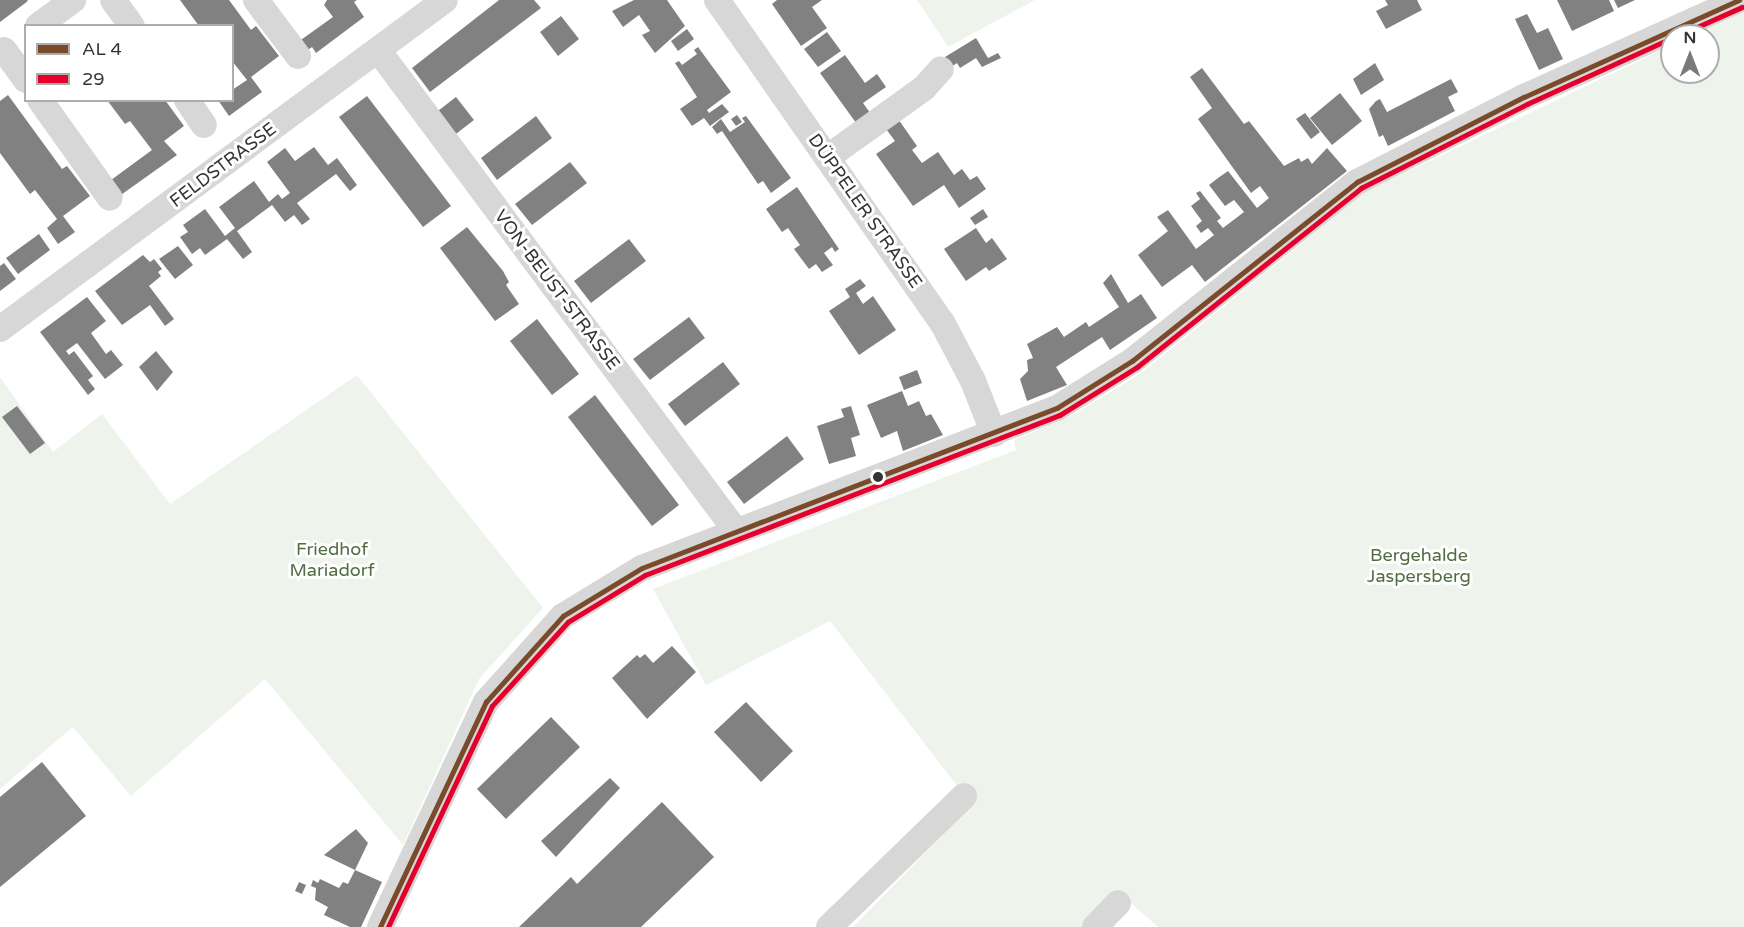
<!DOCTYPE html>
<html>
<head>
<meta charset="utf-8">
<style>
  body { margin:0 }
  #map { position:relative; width:1744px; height:927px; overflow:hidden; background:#fff; font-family:"Varela Round",sans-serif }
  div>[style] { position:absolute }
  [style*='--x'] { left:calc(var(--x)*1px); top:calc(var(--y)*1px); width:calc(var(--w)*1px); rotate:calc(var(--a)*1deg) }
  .green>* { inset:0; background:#eef3ec }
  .building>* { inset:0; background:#818181 }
  .minor>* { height:26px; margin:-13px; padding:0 13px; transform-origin:13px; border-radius:13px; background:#d7d7d7 }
  .bus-1>* { height:4.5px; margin:-2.25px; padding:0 2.25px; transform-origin:2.25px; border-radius:2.25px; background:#7a4b2a }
  .bus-2>* { height:4.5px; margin:-2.25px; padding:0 2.25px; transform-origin:2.25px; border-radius:2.25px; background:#e4002b }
  .dots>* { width:16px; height:16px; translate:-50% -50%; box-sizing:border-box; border:3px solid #fff; border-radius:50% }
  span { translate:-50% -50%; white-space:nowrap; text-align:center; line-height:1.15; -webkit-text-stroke:6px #fff; paint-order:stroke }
  .street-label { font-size:18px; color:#333 }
  .park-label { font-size:18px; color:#516d42 }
  .legend { position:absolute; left:24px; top:24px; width:210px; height:78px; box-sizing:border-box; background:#fff; border:2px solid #adadad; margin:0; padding:8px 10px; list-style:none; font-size:18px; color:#333 }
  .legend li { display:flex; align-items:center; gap:12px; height:30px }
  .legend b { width:30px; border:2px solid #adadad }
  .north { position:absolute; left:1660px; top:24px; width:60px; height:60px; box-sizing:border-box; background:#fff; border:2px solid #adadad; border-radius:50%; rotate:0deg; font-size:16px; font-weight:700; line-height:24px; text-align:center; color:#333 }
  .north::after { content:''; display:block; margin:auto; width:21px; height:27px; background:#7a7a7a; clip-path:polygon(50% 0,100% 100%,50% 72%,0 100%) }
</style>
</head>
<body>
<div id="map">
  <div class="green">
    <div style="clip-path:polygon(917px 0,1035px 0,948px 47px)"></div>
    <div style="clip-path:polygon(1744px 12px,1744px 927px,1158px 927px,1123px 896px,1090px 927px,853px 927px,972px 805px,830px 621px,706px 685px,653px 589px,1016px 450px,1014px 440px,1071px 416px,1140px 374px,1367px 191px,1672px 45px,1672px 72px,1708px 72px,1708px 36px,1692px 36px)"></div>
    <div style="clip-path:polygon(357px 375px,543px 608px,479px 679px,403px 845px,265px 679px,131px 796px,73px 727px,0 789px,0 377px,53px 452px,102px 414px,170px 504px)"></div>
  </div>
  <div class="building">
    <div style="clip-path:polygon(0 0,27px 0,28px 1px,0 22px)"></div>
    <div style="clip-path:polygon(180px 0,229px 0,251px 30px,256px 26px,279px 56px,251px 77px,262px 92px,229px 116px,218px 100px,232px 100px,232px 90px,247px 80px,232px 61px,232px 26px,199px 26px)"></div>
    <div style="clip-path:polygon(327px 0,357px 0,354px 2px,364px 17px,316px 53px,312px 47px,305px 52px,298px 42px,333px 17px,324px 5px)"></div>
    <div style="clip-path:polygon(499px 0,534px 0,541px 8px,430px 92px,412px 68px)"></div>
    <div style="clip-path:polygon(634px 0,667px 0,685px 26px,655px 53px,642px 35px,650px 31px,639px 15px,623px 27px,612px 11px)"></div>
    <div style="clip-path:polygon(777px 0,822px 0,812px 7px,827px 28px,801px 46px,772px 4px)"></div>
    <div style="clip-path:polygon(1385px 0,1417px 0,1422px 10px,1386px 29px,1376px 11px,1388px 5px)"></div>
    <div style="clip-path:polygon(1557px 0,1609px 0,1614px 11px,1572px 31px)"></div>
    <div style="clip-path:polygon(1614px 0,1635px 0,1618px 8px)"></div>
    <div style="clip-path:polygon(1527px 14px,1537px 33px,1548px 28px,1563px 59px,1539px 70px,1515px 19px)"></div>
    <div style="clip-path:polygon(561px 16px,579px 39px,558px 56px,540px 32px)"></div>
    <div style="clip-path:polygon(687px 29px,694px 39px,678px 51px,671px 41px)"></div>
    <div style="clip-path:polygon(827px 32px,841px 51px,818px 67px,804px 49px)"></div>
    <div style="clip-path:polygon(976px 38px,988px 58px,998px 53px,1001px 58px,982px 67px,976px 58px,960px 68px,957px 63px,951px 67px,945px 57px)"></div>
    <div style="clip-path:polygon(698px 47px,731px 92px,707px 110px,709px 113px,722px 104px,729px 112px,710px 126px,704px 118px,692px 126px,680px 109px,697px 97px,675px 63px,679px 61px,682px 65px,697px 54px,694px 50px)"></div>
    <div style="clip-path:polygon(845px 55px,865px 83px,877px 74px,886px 87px,863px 103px,873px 117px,859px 127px,820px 73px)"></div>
    <div style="clip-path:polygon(1375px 63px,1384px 80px,1361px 95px,1353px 79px)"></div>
    <div style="clip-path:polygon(1202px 68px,1244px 124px,1249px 121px,1284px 166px,1299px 158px,1301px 162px,1308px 158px,1312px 164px,1327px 148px,1347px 171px,1205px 282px,1192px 265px,1162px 287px,1138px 255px,1168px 231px,1157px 217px,1168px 210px,1196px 249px,1214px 235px,1208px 228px,1201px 233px,1196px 226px,1202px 221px,1191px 206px,1200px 199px,1196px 193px,1200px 191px,1221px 218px,1217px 221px,1223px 228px,1244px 212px,1234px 200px,1225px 206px,1209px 185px,1218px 178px,1228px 171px,1257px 208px,1269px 198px,1260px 186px,1251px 193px,1198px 119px,1212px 108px,1190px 77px)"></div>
    <div style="clip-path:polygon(1451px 79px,1458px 92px,1448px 97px,1455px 111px,1388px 146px,1383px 135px,1379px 137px,1369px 109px,1376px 101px,1380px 99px,1387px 112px)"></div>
    <div style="clip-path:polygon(1340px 93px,1362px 121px,1332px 145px,1310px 118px)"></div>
    <div style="clip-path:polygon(8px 95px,62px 169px,67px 166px,90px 196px,63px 216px,75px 232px,58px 244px,47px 228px,57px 219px,35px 190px,30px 194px,0 153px,0 101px)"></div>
    <div style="clip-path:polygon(367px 96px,451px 206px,423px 227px,339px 117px)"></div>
    <div style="clip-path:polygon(456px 97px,474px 120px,452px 137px,434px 114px)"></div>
    <div style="clip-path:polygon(107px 100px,165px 100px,184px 126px,164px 141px,177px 155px,118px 197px,107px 183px,152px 150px,130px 121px,125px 124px)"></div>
    <div style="clip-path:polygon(1305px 113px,1320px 132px,1311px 139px,1296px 119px)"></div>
    <div style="clip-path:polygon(737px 115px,742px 122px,736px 126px,731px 119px)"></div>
    <div style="clip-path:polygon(536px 116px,552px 138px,497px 180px,481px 158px)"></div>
    <div style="clip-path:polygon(746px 116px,791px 178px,771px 193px,763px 181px,758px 184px,722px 131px,717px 134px,712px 127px,721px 119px,730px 132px,745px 122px,742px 118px)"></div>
    <div style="clip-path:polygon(896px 116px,917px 146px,912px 150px,922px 163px,938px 152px,954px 175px,962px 169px,970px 180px,977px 176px,986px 189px,959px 208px,944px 185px,913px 206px,876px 154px,895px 141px,883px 125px)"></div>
    <div style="clip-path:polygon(314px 147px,328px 165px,337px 158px,357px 185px,350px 191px,336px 174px,297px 203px,310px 219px,302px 225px,294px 215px,285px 222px,272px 205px,237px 231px,252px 252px,243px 259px,227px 239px,205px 255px,200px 248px,192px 254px,180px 237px,188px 232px,183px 225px,205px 209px,225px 236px,235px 228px,219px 207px,254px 181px,269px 202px,278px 194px,282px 199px,290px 193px,267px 162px,285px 148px,295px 161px)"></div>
    <div style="clip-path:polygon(570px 162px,587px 183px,532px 225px,515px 204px)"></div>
    <div style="clip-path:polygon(797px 187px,839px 249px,835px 252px,832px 247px,824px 253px,833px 265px,822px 272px,816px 264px,809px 269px,794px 249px,800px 245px,788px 228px,782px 232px,766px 209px)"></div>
    <div style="clip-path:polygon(983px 209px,988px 217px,975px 225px,970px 218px)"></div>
    <div style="clip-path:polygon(467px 227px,503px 271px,509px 282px,506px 285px,519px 304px,495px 321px,440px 248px)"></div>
    <div style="clip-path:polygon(976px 228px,986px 243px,992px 238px,1007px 259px,989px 271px,986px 267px,966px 281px,944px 249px)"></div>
    <div style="clip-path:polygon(39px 234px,50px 250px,18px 274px,6px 258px)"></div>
    <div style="clip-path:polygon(629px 239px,646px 261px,591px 303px,574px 281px)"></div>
    <div style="clip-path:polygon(178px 246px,193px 265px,175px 279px,159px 259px)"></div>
    <div style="clip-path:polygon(143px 255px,150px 262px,154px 259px,162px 269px,158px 272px,161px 276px,149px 286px,174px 319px,165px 326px,150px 305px,122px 325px,95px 291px)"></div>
    <div style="clip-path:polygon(4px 263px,16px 279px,0 291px,0 266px)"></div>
    <div style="clip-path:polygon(1111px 274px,1128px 303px,1141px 294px,1157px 318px,1110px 350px,1102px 337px,1056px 367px,1067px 385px,1027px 401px,1020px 379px,1028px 371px,1027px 360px,1033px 358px,1027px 344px,1057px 327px,1064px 337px,1086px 322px,1089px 327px,1119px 307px,1103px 283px)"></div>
    <div style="clip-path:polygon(860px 279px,866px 286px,856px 293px,863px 304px,873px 296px,896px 330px,859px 355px,829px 311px,850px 297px,845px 289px)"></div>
    <div style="clip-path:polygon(87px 297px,106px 321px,91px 333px,106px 354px,111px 350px,123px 365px,105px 379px,77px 343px,66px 351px,69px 355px,74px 351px,93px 376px,88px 380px,95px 389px,88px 395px,40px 332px)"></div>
    <div style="clip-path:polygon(689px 317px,705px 338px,650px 380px,633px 359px)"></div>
    <div style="clip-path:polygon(537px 319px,579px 374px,552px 395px,510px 341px)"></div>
    <div style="clip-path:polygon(156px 351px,173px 372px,157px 391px,139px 367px)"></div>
    <div style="clip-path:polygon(723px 362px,740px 384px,685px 426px,668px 404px)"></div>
    <div style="clip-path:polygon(917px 370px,922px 383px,904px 390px,899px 377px)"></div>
    <div style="clip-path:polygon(902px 391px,908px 406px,919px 401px,926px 416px,931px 414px,943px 435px,903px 451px,897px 431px,881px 438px,867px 405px)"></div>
    <div style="clip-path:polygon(595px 395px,679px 505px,652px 526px,568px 417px)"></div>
    <div style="clip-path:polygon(17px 406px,45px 443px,30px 454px,2px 417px)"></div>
    <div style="clip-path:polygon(851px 406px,860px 435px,851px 438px,856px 456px,829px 464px,817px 426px,844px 417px,841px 409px)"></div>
    <div style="clip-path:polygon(787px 436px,804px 459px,744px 504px,727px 482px)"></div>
    <div style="clip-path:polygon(672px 646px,696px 672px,647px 719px,612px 678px,637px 655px,640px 658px,645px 654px,653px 663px)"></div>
    <div style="clip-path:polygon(746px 702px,793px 751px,761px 782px,714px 732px)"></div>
    <div style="clip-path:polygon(551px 717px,580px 747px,506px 819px,477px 789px)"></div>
    <div style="clip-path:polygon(42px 762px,86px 816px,0 887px,0 797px)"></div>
    <div style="clip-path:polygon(610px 778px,620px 788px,556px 857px,541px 841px)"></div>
    <div style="clip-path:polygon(662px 802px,714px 857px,641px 927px,519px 927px,571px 877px,577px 884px)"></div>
    <div style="clip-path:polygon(356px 829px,368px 843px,355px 870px,324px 855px)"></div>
    <div style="clip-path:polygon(355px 870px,382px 882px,361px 927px,350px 927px,324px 915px,328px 907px,315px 900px,316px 888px,311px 886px,313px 880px,318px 883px,320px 879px,339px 888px,343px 882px,348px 884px)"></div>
    <div style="clip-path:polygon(299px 882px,306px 885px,302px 894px,295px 891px)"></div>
  </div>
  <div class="minor">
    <div style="--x:113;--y:0;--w:32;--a:54"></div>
    <div style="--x:256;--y:0;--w:70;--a:53.1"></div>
    <div style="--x:717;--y:0;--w:395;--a:55.1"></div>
    <div style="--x:943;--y:324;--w:64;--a:62.2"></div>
    <div style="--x:973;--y:381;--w:57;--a:68.4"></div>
    <div style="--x:38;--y:26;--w:44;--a:-36.6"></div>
    <div style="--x:4;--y:50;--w:37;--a:54"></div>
    <div style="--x:378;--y:50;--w:600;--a:53.34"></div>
    <div style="--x:40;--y:100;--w:120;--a:54.5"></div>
    <div style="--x:187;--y:100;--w:30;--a:56"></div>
    <div style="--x:828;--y:157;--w:118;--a:-35.7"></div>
    <div style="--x:924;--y:88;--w:25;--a:-48"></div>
    <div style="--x:0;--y:329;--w:553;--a:-36.48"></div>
    <div style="--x:380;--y:927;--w:249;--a:-64.8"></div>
    <div style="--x:486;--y:702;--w:115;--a:-48.2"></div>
    <div style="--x:563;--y:616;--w:92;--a:-31.3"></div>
    <div style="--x:642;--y:568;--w:445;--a:-21.1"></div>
    <div style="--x:1057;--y:408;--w:89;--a:-32.1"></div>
    <div style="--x:1132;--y:361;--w:288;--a:-38.5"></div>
    <div style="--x:1357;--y:182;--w:187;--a:-27"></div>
    <div style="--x:1524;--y:97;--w:236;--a:-24.3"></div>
    <div style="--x:829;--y:927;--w:188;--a:-44.1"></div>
    <div style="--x:1095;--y:927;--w:33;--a:-46"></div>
  </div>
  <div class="bus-1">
    <div style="--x:380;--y:927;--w:249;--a:-64.8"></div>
    <div style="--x:486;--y:702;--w:115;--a:-48.2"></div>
    <div style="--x:563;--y:616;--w:92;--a:-31.3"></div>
    <div style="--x:642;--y:568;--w:445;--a:-21.1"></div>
    <div style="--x:1057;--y:408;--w:89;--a:-32.1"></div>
    <div style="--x:1132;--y:361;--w:288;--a:-38.5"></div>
    <div style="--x:1357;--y:182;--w:187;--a:-27"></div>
    <div style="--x:1524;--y:97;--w:236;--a:-24.3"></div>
  </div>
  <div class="bus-2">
    <div style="--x:1677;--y:36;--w:71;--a:-24"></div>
    <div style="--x:388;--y:927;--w:244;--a:-64.8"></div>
    <div style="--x:492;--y:706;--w:113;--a:-47.9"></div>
    <div style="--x:568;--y:622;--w:90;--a:-31.4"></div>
    <div style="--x:645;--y:575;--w:445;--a:-21.1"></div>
    <div style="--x:1060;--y:415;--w:91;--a:-31.9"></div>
    <div style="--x:1137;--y:367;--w:287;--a:-38.6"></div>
    <div style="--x:1361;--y:188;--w:186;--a:-26.8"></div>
    <div style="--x:1527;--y:104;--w:159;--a:-24.5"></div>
  </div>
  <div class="dots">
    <div style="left:878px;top:477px;background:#333"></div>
  </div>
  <div class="street-label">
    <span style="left:223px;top:165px;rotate:-37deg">FELDSTRASSE</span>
    <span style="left:865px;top:211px;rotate:55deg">DÜPPELER STRASSE</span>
    <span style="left:557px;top:290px;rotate:53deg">VON-BEUST-STRASSE</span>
  </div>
  <div class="park-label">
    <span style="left:332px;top:560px">Friedhof<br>Mariadorf</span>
    <span style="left:1419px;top:566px">Bergehalde<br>Jaspersberg</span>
  </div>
  <ul class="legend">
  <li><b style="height:8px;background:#7a4b2a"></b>AL 4</li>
  <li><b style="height:8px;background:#e4002b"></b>29</li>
  </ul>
  <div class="north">N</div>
</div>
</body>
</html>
